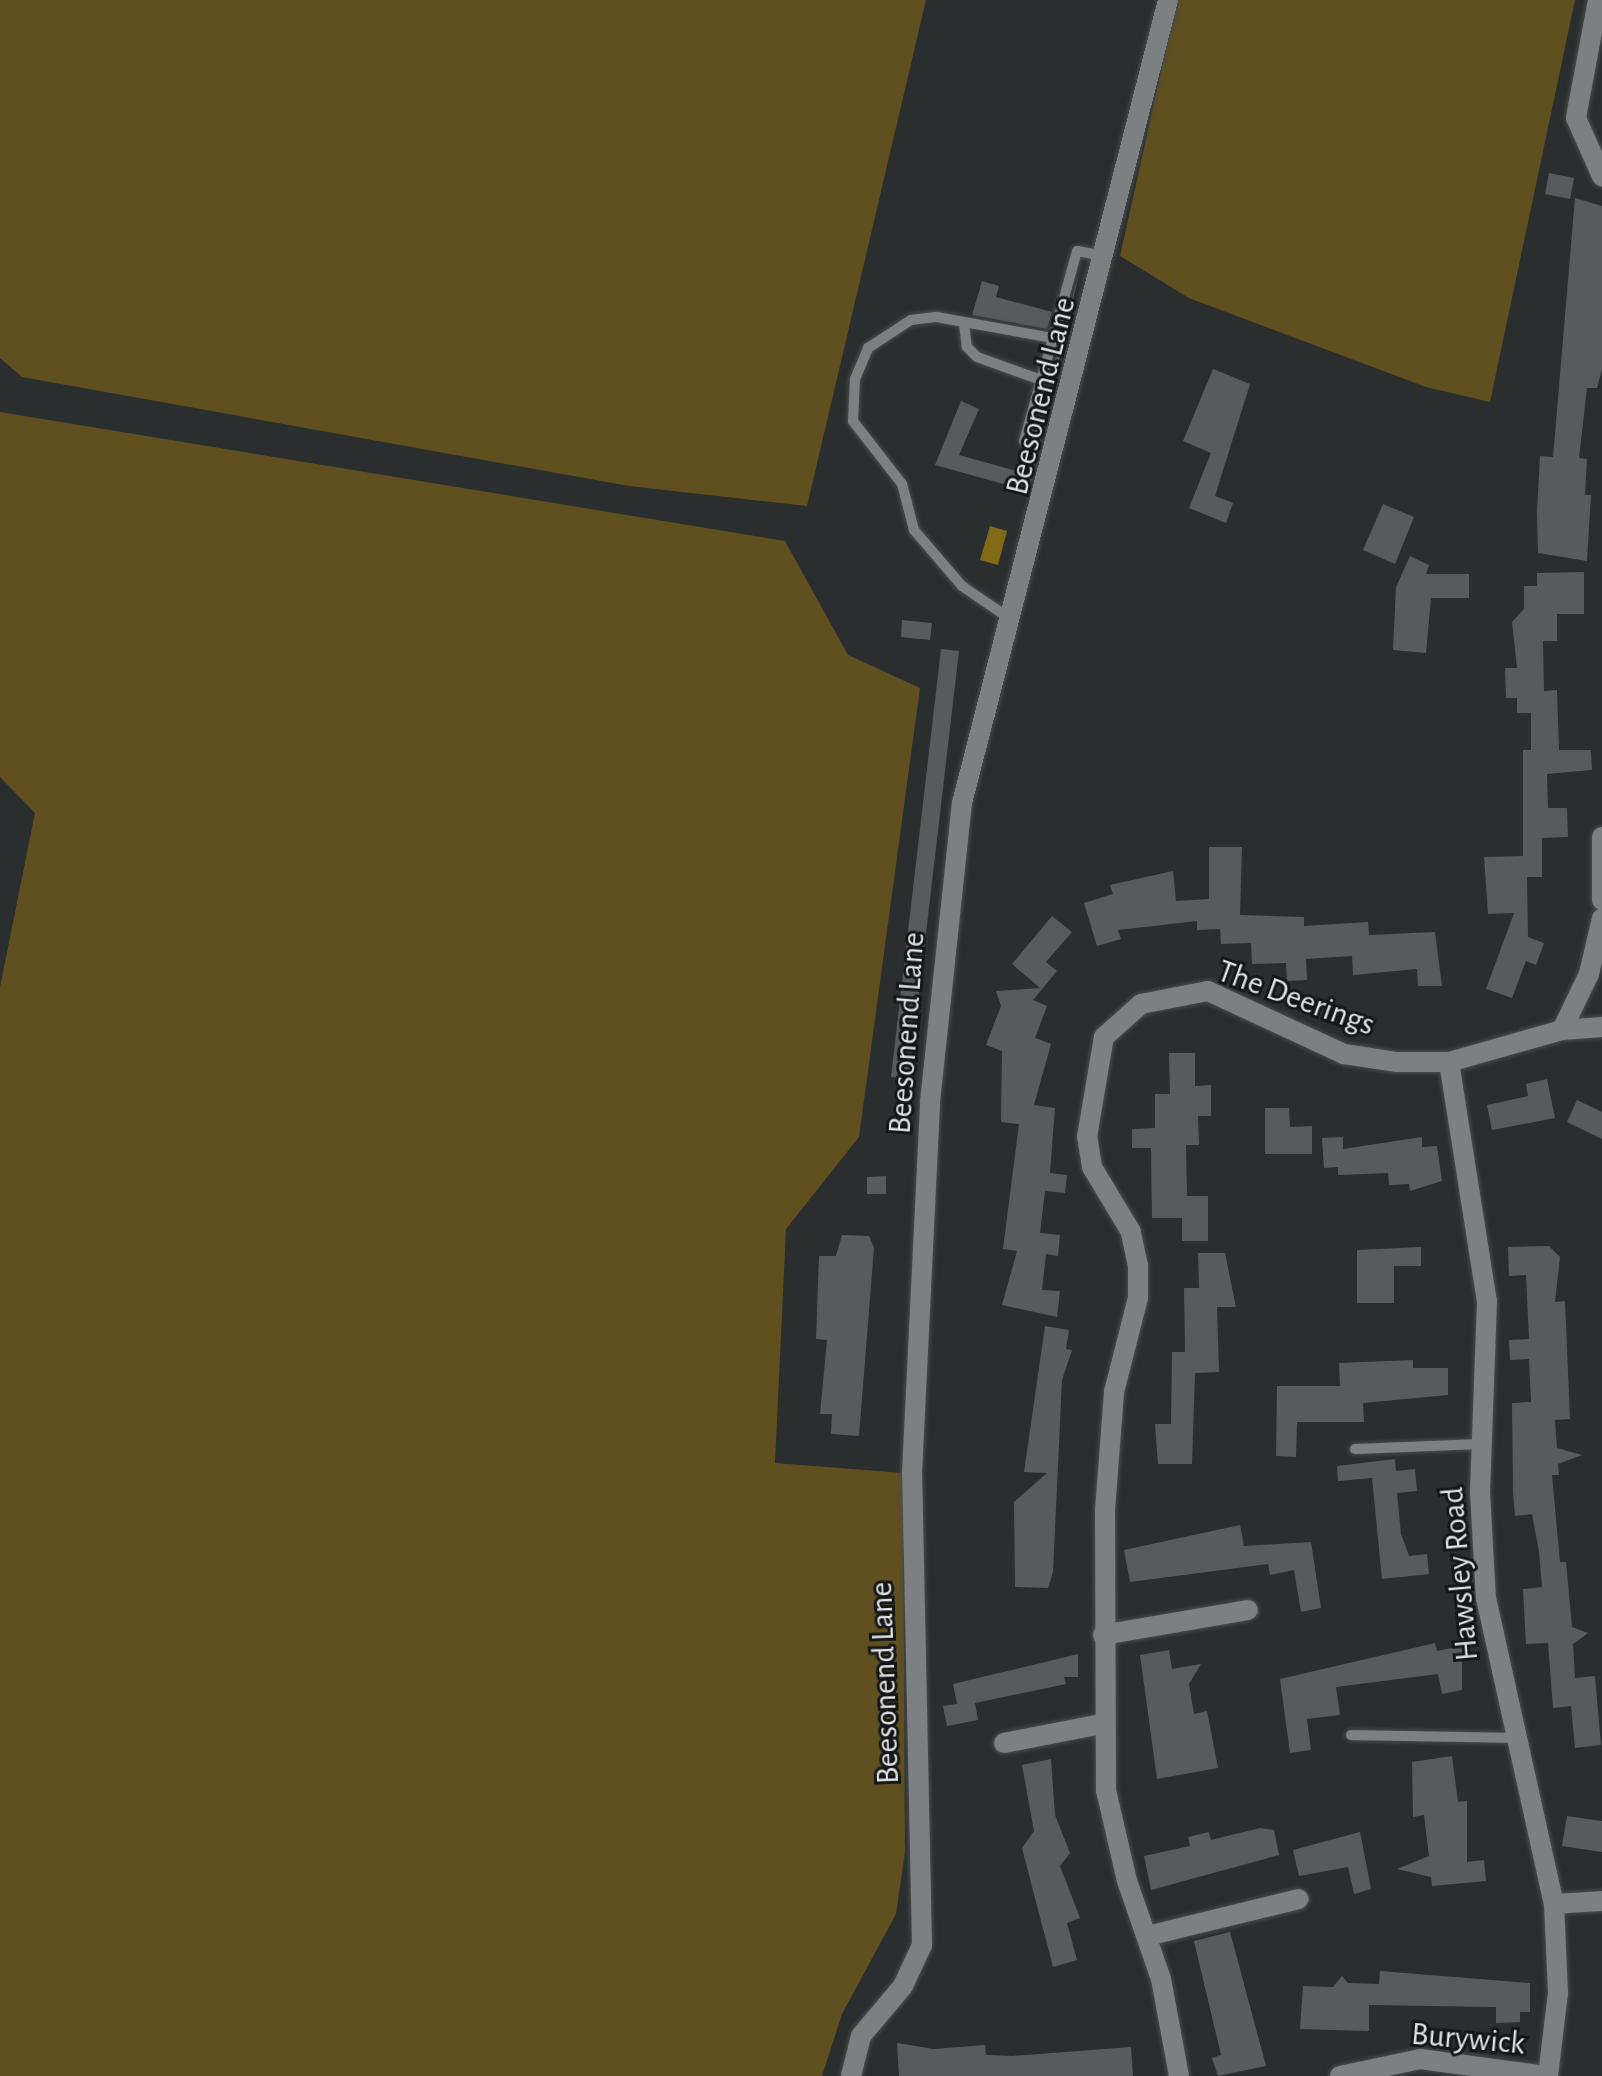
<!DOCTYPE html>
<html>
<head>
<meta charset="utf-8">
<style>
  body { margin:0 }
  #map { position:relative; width:1602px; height:2076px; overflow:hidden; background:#2b2e2f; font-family:"Alegreya Sans",sans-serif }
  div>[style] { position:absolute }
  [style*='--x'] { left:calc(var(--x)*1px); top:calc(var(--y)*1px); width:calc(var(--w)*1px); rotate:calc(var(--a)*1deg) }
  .green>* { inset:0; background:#605020 }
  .water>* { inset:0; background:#826915 }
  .building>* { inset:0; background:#585b5d }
  .roads { filter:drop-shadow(0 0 2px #494b4c) drop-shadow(0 0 2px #494b4c) }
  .lane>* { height:10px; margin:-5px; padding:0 5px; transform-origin:5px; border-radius:5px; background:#7d8082 }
  .street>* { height:20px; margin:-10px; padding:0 10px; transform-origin:10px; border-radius:10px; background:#7d8082 }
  span { translate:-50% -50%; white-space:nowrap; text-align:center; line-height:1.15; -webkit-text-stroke:6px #151617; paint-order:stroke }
  .street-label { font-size:32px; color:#e0e2e3 }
</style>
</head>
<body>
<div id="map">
  <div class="green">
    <div style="clip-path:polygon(0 0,926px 0,807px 506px,629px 486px,22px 377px,0 358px)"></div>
    <div style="clip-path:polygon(1177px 0,1575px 0,1490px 402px,1426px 387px,1189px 298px,1120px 256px)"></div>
    <div style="clip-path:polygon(0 412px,785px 541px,848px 655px,920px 688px,859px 1137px,786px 1229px,775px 1463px,903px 1473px,905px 1852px,896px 1914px,842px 2014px,822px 2076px,0 2076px,0 987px,35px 813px,0 777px)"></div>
  </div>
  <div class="water">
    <div style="clip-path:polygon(990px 526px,1007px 531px,998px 565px,980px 560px)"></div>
  </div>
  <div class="building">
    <div style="clip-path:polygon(1549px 173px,1574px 178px,1570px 199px,1545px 194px)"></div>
    <div style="clip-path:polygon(1575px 198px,1602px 206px,1602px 369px,1597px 388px,1587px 388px,1579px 458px,1587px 459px,1585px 495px,1591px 495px,1587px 561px,1538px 553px,1537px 512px,1540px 456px,1553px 457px)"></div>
    <div style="clip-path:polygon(1079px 273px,1029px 491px,935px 465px,961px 401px,979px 409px,959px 455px,1023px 473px)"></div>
    <div style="clip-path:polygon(982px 281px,999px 286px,996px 297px,1052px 312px,1047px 329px,972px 315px)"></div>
    <div style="clip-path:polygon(1213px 369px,1250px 384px,1215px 496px,1233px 503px,1226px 523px,1189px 508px,1211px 453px,1183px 441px)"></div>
    <div style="clip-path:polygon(1383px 504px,1414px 517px,1395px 564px,1363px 550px)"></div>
    <div style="clip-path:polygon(1410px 556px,1429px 565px,1426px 574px,1469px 574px,1469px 598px,1431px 598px,1426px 653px,1393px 650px,1396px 587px)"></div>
    <div style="clip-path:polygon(1584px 572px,1584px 614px,1557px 614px,1557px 641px,1543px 641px,1544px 691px,1557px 690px,1559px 750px,1591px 750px,1592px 770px,1547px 774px,1548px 808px,1567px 808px,1568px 837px,1542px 838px,1542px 877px,1527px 877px,1528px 937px,1544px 943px,1536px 965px,1526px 961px,1512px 998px,1486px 989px,1514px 913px,1488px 914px,1484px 857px,1523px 856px,1523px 750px,1531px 750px,1531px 713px,1517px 713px,1517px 698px,1506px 698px,1505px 668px,1517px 668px,1512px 622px,1524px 609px,1524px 586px,1537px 586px,1537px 573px)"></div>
    <div style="clip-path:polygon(902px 620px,932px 623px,930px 640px,901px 637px)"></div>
    <div style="clip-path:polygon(941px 649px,959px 651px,909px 1079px,891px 1077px)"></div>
    <div style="clip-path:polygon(1209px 847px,1242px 847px,1240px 915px,1304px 917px,1304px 926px,1368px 922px,1369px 935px,1435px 932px,1442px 986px,1418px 986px,1417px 969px,1353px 975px,1352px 956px,1306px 959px,1307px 980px,1287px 981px,1286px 963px,1252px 964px,1251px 943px,1221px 944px,1220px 929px,1197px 930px,1197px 921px,1118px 930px,1121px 939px,1097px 946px,1084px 903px,1113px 894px,1110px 885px,1173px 871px,1176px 901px,1209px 899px)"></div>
    <div style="clip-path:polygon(1052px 916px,1072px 932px,1046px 962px,1057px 971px,1033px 1000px,1047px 1006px,1035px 1038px,1051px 1044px,1034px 1105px,1055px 1108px,1050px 1173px,1067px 1175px,1065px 1193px,1045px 1191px,1040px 1233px,1060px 1235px,1058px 1256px,1046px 1254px,1042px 1290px,1060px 1291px,1057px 1317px,1002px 1305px,1017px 1251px,1003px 1249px,1019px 1124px,1001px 1122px,1002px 1051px,986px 1045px,1001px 1006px,996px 991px,1040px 988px,1012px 964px)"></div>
    <div style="clip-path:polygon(1169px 1053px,1195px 1053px,1195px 1086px,1211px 1085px,1211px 1116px,1198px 1116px,1199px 1145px,1186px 1145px,1187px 1196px,1208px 1196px,1208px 1241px,1182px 1241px,1182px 1218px,1152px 1218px,1151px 1148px,1132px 1148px,1132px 1129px,1155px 1128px,1155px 1094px,1170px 1094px)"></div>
    <div style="clip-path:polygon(1547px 1079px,1555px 1118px,1492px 1130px,1487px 1105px,1528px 1096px,1526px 1084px)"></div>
    <div style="clip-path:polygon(1577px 1100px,1602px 1112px,1602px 1139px,1567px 1122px)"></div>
    <div style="clip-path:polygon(1265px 1108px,1289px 1108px,1290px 1127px,1312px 1126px,1312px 1154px,1265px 1154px)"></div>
    <div style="clip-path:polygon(1343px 1137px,1343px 1149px,1422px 1137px,1422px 1147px,1437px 1146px,1442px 1181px,1410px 1191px,1409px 1184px,1389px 1185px,1388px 1173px,1338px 1175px,1338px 1167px,1324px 1168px,1322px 1138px)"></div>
    <div style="clip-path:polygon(886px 1176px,886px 1194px,867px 1194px,867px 1177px)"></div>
    <div style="clip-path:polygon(842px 1235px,869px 1236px,874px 1248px,859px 1436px,831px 1434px,832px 1414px,820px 1414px,827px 1340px,816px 1339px,819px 1256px,836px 1256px)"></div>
    <div style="clip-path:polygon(1549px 1246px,1560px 1257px,1555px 1302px,1565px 1301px,1570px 1419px,1555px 1420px,1557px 1448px,1582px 1455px,1558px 1464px,1559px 1475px,1552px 1475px,1560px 1562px,1566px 1562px,1572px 1627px,1588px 1633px,1573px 1644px,1575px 1678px,1595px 1676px,1601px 1745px,1575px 1748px,1571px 1706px,1553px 1708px,1548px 1643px,1526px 1644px,1523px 1589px,1542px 1587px,1539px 1552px,1532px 1514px,1515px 1516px,1513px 1492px,1512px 1403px,1531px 1402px,1529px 1359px,1510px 1360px,1509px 1340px,1529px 1339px,1526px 1275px,1509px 1276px,1508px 1247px)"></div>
    <div style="clip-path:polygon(1421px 1247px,1421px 1266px,1394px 1266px,1394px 1303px,1357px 1303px,1357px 1250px)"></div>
    <div style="clip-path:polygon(1198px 1253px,1225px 1253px,1236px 1307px,1217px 1307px,1219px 1372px,1195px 1373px,1192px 1464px,1158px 1464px,1155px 1424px,1171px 1424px,1172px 1352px,1185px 1352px,1184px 1288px,1199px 1288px)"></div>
    <div style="clip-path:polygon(1045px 1326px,1069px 1330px,1066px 1349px,1072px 1350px,1062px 1380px,1053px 1572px,1048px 1588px,1015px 1587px,1014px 1502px,1047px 1473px,1024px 1472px)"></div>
    <div style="clip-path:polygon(1413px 1360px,1413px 1368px,1448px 1368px,1448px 1395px,1363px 1403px,1364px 1422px,1297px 1422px,1296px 1457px,1276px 1456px,1277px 1386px,1340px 1386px,1339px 1363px)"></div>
    <div style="clip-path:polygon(1395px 1459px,1396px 1471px,1415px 1469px,1417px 1491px,1397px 1493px,1401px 1534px,1409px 1556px,1427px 1554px,1429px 1574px,1382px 1579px,1372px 1478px,1338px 1481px,1337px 1466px)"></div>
    <div style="clip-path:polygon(1240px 1525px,1244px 1546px,1311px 1542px,1321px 1608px,1301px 1612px,1294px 1570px,1270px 1575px,1268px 1564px,1130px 1582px,1124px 1550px)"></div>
    <div style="clip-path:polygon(1435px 1643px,1437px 1651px,1462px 1646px,1462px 1690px,1442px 1694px,1438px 1674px,1336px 1687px,1340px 1715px,1307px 1719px,1311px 1750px,1290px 1753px,1280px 1679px)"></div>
    <div style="clip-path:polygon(1169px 1650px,1172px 1669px,1201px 1664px,1189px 1684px,1194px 1714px,1207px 1711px,1218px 1768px,1157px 1779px,1140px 1655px)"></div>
    <div style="clip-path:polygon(1078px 1654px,1078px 1677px,1064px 1677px,1066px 1684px,975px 1703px,978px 1720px,947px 1726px,943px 1706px,957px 1704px,953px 1684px)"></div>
    <div style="clip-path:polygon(1452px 1756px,1458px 1802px,1467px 1801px,1467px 1862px,1484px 1860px,1486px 1881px,1432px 1886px,1431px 1877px,1397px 1869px,1429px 1856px,1424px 1815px,1413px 1817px,1412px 1762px)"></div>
    <div style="clip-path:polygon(1051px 1759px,1055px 1815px,1070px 1853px,1060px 1866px,1080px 1918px,1067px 1923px,1077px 1960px,1053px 1967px,1022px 1848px,1034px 1831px,1022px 1765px)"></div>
    <div style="clip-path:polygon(1567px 1816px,1602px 1821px,1602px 1852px,1562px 1846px)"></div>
    <div style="clip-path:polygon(1260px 1828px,1274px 1830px,1279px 1855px,1151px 1890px,1144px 1856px,1190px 1846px,1188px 1837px,1209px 1832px,1211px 1840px)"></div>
    <div style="clip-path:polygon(1360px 1832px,1371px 1889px,1354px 1894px,1348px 1867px,1299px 1876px,1293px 1850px)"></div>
    <div style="clip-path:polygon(1230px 1932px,1266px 2066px,1218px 2076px,1212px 2058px,1221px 2055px,1194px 1941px)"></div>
    <div style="clip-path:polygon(1380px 1971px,1530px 1983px,1530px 2012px,1520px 2012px,1520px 2022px,1496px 2023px,1496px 2007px,1369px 2005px,1369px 2031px,1300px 2029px,1303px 1986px,1333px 1987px,1342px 1976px,1348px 1983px,1379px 1984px)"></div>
    <div style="clip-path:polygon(897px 2043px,934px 2049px,985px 2045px,986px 2055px,1012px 2056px,1131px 2047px,1133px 2076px,899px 2076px)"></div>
  </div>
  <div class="roads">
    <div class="lane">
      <div style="--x:964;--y:324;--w:23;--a:83"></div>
      <div style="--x:967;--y:347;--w:14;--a:45"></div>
      <div style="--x:977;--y:357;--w:68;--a:19.8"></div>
      <div style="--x:1024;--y:441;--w:107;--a:-74.3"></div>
      <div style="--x:1009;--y:618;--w:57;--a:-145.8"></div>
      <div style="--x:962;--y:586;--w:74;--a:-130.6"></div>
      <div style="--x:914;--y:530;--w:48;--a:-104.6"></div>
      <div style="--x:902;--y:484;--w:80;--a:-127.9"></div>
      <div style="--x:853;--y:421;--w:42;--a:-87.3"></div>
      <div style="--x:855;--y:379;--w:34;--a:-67"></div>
      <div style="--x:868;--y:348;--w:51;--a:-33.1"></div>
      <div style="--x:911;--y:320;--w:26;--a:-7"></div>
      <div style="--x:937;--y:317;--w:118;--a:10.3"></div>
      <div style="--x:1053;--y:338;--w:90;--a:-74.6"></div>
      <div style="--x:1077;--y:251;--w:29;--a:10"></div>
      <div style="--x:1355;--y:1449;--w:126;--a:-2.3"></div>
      <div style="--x:1351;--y:1735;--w:165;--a:1"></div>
    </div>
    <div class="street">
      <div style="--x:1598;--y:0;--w:120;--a:100.6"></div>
      <div style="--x:1576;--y:118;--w:64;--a:65.9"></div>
      <div style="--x:1602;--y:837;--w:63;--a:90"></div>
      <div style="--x:1562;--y:1030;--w:62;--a:-64.3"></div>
      <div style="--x:1589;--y:974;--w:57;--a:-76.9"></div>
      <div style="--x:1449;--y:1062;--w:242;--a:81"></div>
      <div style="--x:1487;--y:1301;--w:191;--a:92.1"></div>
      <div style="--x:1480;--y:1492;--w:106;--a:86.8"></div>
      <div style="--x:1486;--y:1598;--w:313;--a:77.5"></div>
      <div style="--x:1554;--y:1904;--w:89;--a:87.4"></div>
      <div style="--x:1558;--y:1993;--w:84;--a:96.9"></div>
      <div style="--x:1103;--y:1635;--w:147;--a:-9.8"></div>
      <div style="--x:1004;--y:1743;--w:100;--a:-11"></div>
      <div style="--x:1554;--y:1904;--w:48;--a:-3.6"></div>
      <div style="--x:1147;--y:1936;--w:156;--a:-13.7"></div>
      <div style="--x:851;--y:2076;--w:41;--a:-76"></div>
      <div style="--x:861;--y:2036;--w:65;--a:-50"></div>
      <div style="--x:903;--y:1986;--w:45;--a:-65.1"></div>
      <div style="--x:922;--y:1945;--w:472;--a:-91.2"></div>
      <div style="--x:912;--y:1473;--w:371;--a:-87.2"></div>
      <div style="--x:930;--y:1102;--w:301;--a:-83.9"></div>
      <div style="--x:962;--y:803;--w:829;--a:-75.61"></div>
      <div style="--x:1179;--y:2076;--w:99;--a:-100.5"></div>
      <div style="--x:1161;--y:1979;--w:104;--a:-109.1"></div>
      <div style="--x:1127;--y:1881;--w:93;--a:-103"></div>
      <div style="--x:1106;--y:1790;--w:280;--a:-90.2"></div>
      <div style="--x:1105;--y:1510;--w:118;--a:-85.6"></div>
      <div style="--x:1114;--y:1392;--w:97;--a:-75.7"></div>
      <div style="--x:1138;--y:1298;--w:32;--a:-90"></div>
      <div style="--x:1138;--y:1266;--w:35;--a:-102"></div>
      <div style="--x:1131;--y:1232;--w:76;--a:-121"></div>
      <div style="--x:1092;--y:1167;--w:30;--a:-99"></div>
      <div style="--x:1087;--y:1137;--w:101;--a:-80.4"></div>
      <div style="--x:1104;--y:1037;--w:50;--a:-41.7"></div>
      <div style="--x:1141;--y:1004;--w:68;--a:-11"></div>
      <div style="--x:1208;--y:991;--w:150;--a:24.9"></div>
      <div style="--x:1344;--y:1054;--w:54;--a:8.6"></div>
      <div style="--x:1397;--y:1062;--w:52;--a:0"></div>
      <div style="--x:1449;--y:1062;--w:117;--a:-15.8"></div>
      <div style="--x:1562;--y:1030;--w:40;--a:-4.3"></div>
      <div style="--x:1340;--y:2076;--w:82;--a:-12"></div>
      <div style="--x:1420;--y:2059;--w:127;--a:7.7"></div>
    </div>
  </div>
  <div class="street-label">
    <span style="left:1041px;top:396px;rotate:-76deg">Beesonend Lane</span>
    <span style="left:1296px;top:998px;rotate:20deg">The Deerings</span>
    <span style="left:907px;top:1033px;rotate:-86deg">Beesonend Lane</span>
    <span style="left:1460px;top:1574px;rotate:-95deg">Hawsley Road</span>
    <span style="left:885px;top:1683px;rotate:-92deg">Beesonend Lane</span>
    <span style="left:1468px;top:2039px;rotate:5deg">Burywick</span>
  </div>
</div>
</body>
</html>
